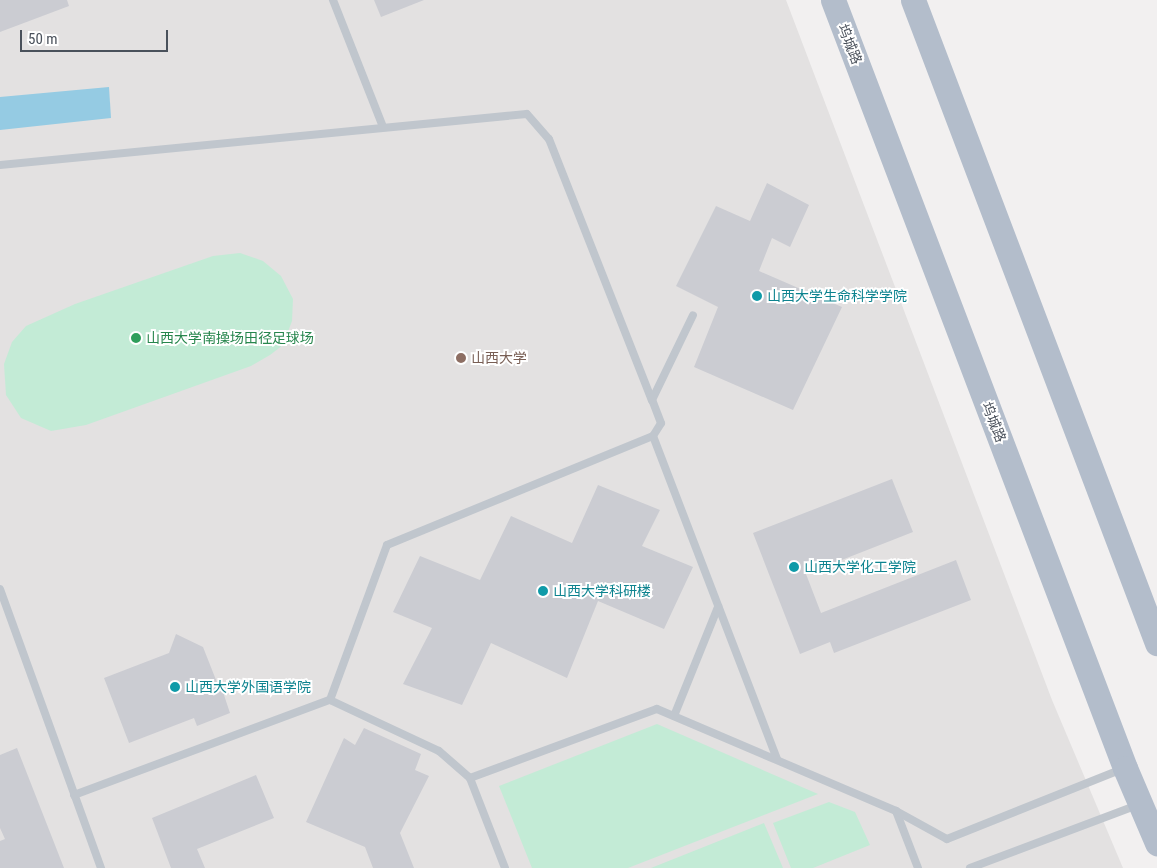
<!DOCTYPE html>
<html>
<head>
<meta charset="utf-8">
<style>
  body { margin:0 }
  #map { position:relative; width:1157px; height:868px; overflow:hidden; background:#f2f0f0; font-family:"Roboto Condensed","Noto Sans SC",sans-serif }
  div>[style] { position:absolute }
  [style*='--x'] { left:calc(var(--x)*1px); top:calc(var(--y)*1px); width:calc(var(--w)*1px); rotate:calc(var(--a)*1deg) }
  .education>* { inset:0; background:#e3e1e1 }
  .green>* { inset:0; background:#c3ebd6 }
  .water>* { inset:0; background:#95cbe3 }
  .building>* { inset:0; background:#cbccd2 }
  .lane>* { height:8px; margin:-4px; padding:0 4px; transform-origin:4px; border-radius:4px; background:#c0c6cd }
  .primary>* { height:25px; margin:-12.5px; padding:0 12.5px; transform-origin:12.5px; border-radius:12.5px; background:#b3bdcb }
  .dots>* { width:14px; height:14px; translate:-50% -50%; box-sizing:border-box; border:2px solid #fff; border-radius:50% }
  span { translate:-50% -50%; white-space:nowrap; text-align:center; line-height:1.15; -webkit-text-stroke:4px #fff; paint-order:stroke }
  .street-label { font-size:14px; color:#4a515b }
  .culture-label { font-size:14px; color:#0d838f }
  .left { translate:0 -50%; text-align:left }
  .leisure-label { font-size:14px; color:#27864d }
  .education-label { font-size:14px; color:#785e54 }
  .scale { position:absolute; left:20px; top:30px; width:148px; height:22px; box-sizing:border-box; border:2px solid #4a515b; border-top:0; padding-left:6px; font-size:15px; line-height:18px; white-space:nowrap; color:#4a515b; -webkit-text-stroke:4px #fff; paint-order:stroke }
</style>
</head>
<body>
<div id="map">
  <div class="education">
    <div style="clip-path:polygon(0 0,786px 0,1052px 700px,1123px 868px,0 868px)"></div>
  </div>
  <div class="green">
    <div style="clip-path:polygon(240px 253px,263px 261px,281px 276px,293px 299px,292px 321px,283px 345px,270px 355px,251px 366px,86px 425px,51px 431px,21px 418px,6px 395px,4px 364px,12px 342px,26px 326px,75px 304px,213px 256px)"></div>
    <div style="clip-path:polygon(657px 724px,818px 794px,628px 868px,532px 868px,499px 786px)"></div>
    <div style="clip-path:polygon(829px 802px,855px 812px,870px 845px,813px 868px,791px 868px,773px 823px)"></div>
    <div style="clip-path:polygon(764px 823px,783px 868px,651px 868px)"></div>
  </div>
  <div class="water">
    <div style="clip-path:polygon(109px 87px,111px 118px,0 130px,0 97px)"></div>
  </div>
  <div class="building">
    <div style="clip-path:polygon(0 0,67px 0,69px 6px,0 32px)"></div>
    <div style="clip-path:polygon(374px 0,424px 0,381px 17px)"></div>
    <div style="clip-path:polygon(767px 183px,809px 205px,790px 247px,772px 238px,759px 271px,842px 307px,793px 410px,694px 367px,718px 307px,676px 286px,716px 206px,750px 221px)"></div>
    <div style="clip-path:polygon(892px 479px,913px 532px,806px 574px,821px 613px,956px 560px,971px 600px,834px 653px,830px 642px,800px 654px,753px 533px)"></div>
    <div style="clip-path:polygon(598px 485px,660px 510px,642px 546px,693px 567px,664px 629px,598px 601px,567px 678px,491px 643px,462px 705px,403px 684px,432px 628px,393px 612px,420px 556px,480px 580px,511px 516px,572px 543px)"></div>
    <div style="clip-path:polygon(176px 634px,203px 647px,218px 685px,233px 679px,241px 679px,244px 685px,224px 695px,230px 713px,197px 726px,194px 718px,129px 743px,104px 678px,169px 653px)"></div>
    <div style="clip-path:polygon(364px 728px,421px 754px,415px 770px,429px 776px,400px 833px,414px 868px,373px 868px,365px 847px,306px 822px,344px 738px,355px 745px)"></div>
    <div style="clip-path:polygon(17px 748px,64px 868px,0 868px,0 841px,5px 839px,0 828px,0 755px)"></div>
    <div style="clip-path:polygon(256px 775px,274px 818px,197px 849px,205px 868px,171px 868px,152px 818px)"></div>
  </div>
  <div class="lane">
    <div style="--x:333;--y:0;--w:136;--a:68.5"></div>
    <div style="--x:0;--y:165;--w:529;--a:-5.53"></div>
    <div style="--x:527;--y:114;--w:33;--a:49"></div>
    <div style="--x:549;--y:139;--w:281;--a:68.5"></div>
    <div style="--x:653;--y:436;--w:15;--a:-58"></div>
    <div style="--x:661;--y:423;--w:25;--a:-111"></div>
    <div style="--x:652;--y:400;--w:94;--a:-64.2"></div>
    <div style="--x:0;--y:589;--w:297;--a:70.1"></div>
    <div style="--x:330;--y:700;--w:165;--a:-69.8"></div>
    <div style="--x:387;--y:545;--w:287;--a:-22.3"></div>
    <div style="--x:653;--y:436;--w:346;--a:69"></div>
    <div style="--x:674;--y:716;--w:118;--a:-68"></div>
    <div style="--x:74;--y:795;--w:273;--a:-20.4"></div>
    <div style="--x:330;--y:700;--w:120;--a:25.1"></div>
    <div style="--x:439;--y:751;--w:41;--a:41.1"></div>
    <div style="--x:896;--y:811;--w:61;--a:68.9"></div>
    <div style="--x:505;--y:868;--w:97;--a:-111.3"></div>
    <div style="--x:470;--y:778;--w:199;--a:-20.3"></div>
    <div style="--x:657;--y:709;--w:260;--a:23.1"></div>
    <div style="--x:896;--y:811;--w:58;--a:28.8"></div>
    <div style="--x:947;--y:839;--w:188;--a:-21.8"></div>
    <div style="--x:970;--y:868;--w:179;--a:-20.6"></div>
  </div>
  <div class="primary">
    <div style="--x:833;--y:0;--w:822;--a:69.18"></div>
    <div style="--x:1125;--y:768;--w:82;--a:66.9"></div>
    <div style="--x:913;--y:0;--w:688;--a:69.22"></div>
  </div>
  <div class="dots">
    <div style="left:757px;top:296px;background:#0f9aa8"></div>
    <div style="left:136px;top:338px;background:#2e9e5b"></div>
    <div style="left:461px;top:358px;background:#8d6e63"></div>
    <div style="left:794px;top:567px;background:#0f9aa8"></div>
    <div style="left:543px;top:591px;background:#0f9aa8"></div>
    <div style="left:175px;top:687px;background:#0f9aa8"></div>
  </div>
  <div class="street-label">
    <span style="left:850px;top:44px;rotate:69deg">坞城路</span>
    <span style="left:994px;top:422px;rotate:69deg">坞城路</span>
  </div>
  <div class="culture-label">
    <span class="left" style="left:767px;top:296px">山西大学生命科学学院</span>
    <span class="left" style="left:804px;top:567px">山西大学化工学院</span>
    <span class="left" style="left:553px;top:591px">山西大学科研楼</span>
    <span class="left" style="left:185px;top:687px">山西大学外国语学院</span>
  </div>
  <div class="leisure-label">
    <span class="left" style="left:146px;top:338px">山西大学南操场田径足球场</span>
  </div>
  <div class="education-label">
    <span class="left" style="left:471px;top:358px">山西大学</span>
  </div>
  <div class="scale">50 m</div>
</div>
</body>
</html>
